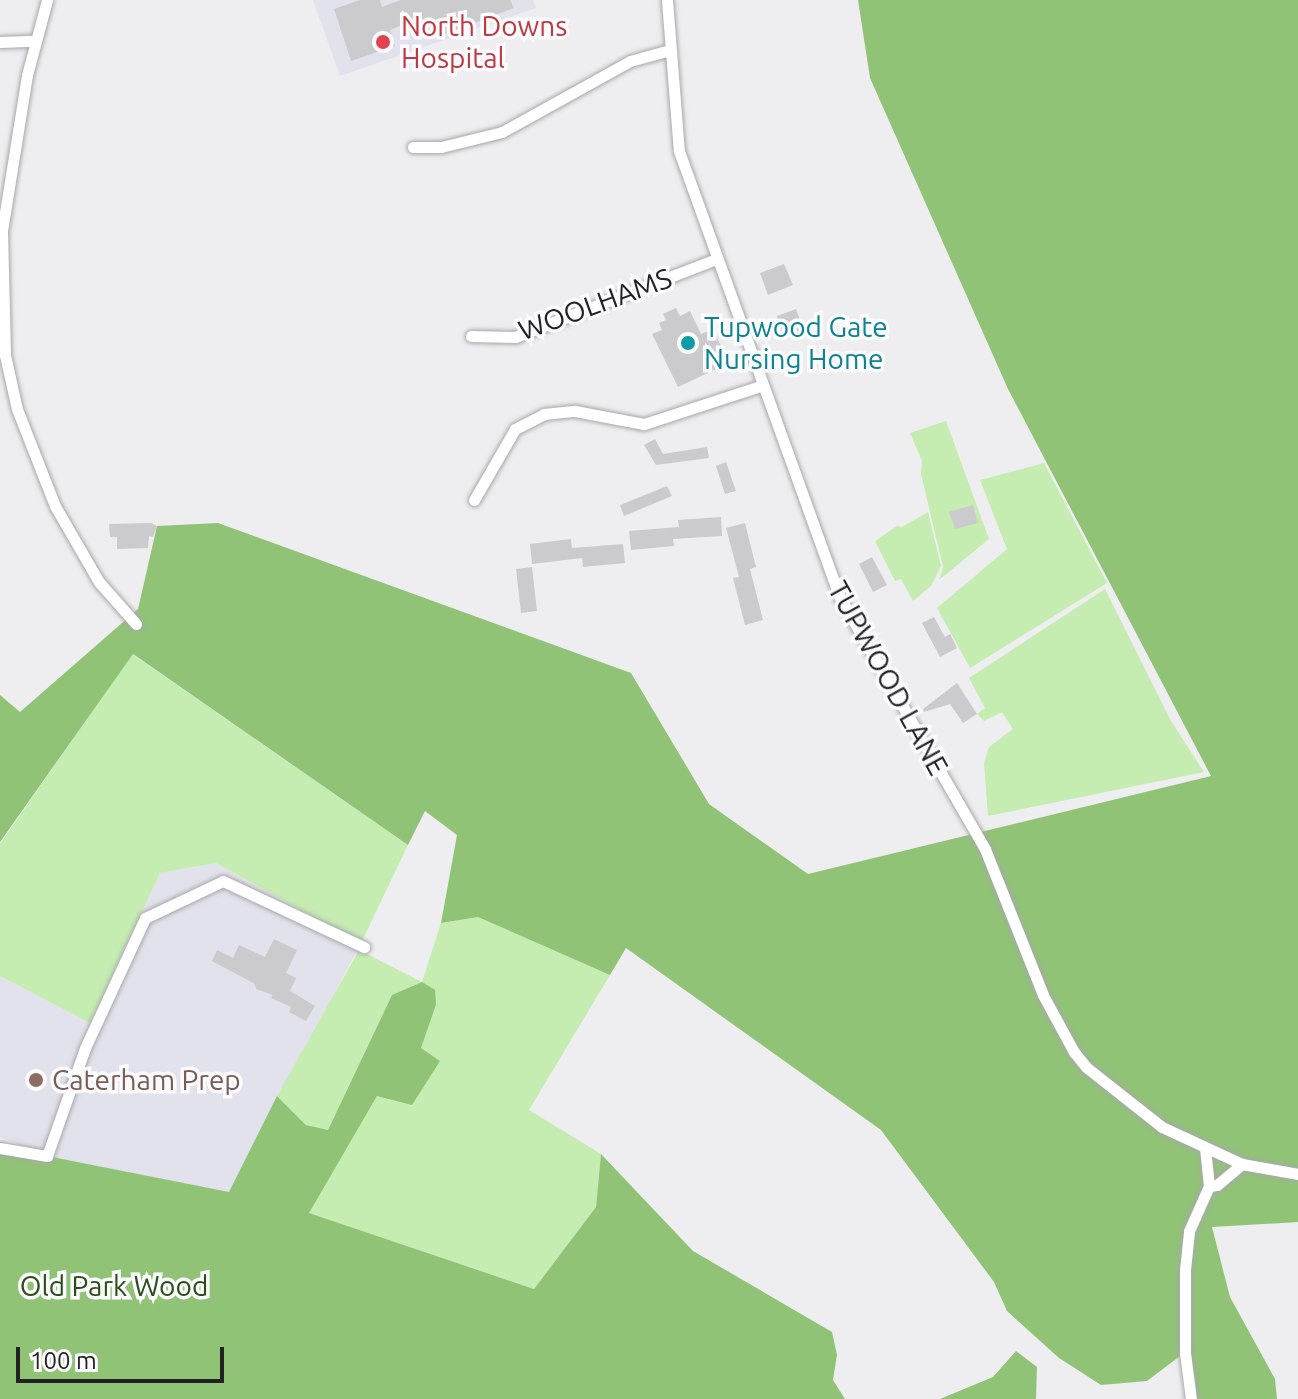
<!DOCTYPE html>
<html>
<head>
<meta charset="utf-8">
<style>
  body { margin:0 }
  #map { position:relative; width:1298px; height:1399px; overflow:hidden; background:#eeeef1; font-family:Ubuntu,sans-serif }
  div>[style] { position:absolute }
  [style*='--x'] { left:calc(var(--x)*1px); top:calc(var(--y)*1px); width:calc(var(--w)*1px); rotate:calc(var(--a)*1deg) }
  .built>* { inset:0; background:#e2e2ec }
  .green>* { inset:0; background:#c5ecb1 }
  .forest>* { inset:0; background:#91c377 }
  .building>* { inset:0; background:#cbcbce }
  .roads { filter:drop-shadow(0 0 2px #a8a8ab) drop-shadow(0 0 2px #a8a8ab) }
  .street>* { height:11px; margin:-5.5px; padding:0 5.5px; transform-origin:5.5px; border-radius:5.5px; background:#fff }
  .dots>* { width:22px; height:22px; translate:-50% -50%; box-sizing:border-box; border:4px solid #fbfbfe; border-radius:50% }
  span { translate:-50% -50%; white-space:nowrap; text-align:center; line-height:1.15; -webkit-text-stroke:7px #fbfbfe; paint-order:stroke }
  .health-label { font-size:28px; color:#be3a42 }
  .left { translate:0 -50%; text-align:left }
  .street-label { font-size:28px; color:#222223 }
  .culture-label { font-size:28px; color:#0d838f }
  .education-label { font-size:28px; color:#785e54 }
  .park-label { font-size:28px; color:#2d4d19 }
  .scale { position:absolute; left:16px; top:1347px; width:208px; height:36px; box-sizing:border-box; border:4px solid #222223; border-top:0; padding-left:10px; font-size:24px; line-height:28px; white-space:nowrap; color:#222223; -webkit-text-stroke:6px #fbfbfe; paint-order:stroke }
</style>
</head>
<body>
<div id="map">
  <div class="built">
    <div style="clip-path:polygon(313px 0,533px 0,536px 8px,340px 76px)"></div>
    <div style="clip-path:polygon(216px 863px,361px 943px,229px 1193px,47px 1156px,0 1137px,0 976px,90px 1023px,160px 873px)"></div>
  </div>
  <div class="green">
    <div style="clip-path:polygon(946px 421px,989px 539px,939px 580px,943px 567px,921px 474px,922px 461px,910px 433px)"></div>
    <div style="clip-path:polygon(1044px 463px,1107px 583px,970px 668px,937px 608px,1007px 549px,980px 480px)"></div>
    <div style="clip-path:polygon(928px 512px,941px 566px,931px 586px,913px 601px,901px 579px,895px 581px,875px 541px,897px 526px,902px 527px)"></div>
    <div style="clip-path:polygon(1105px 589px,1171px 721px,1204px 772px,988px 816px,984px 763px,989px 747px,1013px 729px,1002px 712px,984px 721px,977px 714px,985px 708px,969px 678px)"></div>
    <div style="clip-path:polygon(132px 654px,408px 845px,361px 943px,216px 863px,160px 873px,90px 1023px,0 976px,0 844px)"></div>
    <div style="clip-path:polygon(478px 917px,610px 975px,529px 1110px,601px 1154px,596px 1207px,534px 1289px,308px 1213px,377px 1096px,439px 1062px,421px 1048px,436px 1005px,392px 995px,328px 1130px,306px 1125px,277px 1096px,359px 950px,422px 982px,441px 923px)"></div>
  </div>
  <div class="forest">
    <div style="clip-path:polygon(858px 0,1298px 0,1298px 1222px,1212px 1227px,1230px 1297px,1275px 1379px,1277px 1399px,1191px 1399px,1184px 1353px,1147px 1381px,1101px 1385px,1059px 1358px,1007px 1311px,994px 1282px,881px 1130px,626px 948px,610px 975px,478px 917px,441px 923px,457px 835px,425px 811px,408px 845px,133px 654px,0 842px,0 695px,20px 712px,138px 609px,157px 526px,218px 523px,631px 673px,709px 804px,808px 874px,1211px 776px,1008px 389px,870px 78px)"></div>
    <div style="clip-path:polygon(422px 982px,435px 990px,436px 1005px,421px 1048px,440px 1061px,412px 1105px,377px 1096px,309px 1213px,534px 1289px,596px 1207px,601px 1154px,693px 1251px,832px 1332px,837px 1355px,833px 1380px,845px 1399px,0 1399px,0 1142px,47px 1156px,229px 1192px,277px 1096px,306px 1125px,328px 1130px,392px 995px)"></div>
    <div style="clip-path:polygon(1016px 1351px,1037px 1367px,1036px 1399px,940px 1399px,993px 1377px)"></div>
  </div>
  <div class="building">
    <div style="clip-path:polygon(360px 0,380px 0,382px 7px,401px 0,510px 0,514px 8px,440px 36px,436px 25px,427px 21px,411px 27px,409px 22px,390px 30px,395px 46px,351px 61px,334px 9px)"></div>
    <div style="clip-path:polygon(784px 264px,793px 285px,768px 295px,760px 273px)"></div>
    <div style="clip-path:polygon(676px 308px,680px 316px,690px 311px,701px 334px,713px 329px,729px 363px,678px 387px,652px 334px,662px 330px,659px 323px,666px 320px,663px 314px)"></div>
    <div style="clip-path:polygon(796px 309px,804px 331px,784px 338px,777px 316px)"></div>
    <div style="clip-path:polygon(655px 439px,663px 454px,707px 447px,709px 458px,656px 465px,644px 445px)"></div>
    <div style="clip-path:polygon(726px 462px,736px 491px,725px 494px,716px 466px)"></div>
    <div style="clip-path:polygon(667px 486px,672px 496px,624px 516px,620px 505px)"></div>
    <div style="clip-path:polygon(973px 505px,978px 523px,955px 529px,949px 512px)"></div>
    <div style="clip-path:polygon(721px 517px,722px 536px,673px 539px,674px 546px,631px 550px,629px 531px,679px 527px,678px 520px)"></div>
    <div style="clip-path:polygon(151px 523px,157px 526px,153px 537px,149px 536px,148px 548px,117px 549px,117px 537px,110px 537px,109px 524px)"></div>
    <div style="clip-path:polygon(745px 523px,756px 567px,750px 569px,763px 620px,745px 625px,733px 578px,739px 577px,726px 528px)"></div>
    <div style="clip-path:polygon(571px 539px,572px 548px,623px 544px,625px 563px,583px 567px,582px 558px,532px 564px,530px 544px)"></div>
    <div style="clip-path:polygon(872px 557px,887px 585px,873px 592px,859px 564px)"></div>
    <div style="clip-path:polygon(532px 567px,537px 611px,521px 613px,516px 569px)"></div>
    <div style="clip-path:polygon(934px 617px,945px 637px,950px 634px,957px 648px,940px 657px,922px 623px)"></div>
    <div style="clip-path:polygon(957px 683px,977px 714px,963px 723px,950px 704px,924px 712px,923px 709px)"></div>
    <div style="clip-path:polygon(274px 939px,297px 950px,286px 973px,296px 978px,290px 991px,315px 1006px,306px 1021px,289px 1012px,291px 1007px,271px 998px,273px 995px,256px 989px,255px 984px,212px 961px,217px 950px,233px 958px,239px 945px,265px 957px)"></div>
  </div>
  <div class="roads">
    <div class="street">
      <div style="--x:47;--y:0;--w:78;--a:104.9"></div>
      <div style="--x:27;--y:75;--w:158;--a:99.1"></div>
      <div style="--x:2;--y:231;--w:124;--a:88.6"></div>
      <div style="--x:5;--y:355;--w:55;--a:77.5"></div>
      <div style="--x:17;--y:409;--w:104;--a:68.6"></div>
      <div style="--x:55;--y:506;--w:88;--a:59.9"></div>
      <div style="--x:99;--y:582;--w:56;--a:48.6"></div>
      <div style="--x:667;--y:0;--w:151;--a:85.5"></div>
      <div style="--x:679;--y:151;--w:473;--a:70.2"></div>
      <div style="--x:839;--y:596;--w:292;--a:60"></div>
      <div style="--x:985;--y:849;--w:157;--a:68.3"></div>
      <div style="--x:1043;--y:995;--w:65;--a:61.5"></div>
      <div style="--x:1074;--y:1052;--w:19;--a:51"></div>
      <div style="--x:1086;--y:1067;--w:97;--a:38.3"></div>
      <div style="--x:1162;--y:1127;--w:88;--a:24.8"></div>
      <div style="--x:0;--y:42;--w:34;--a:-2"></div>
      <div style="--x:413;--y:147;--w:28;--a:0"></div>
      <div style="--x:441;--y:147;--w:63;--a:-13.8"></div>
      <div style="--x:502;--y:132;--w:146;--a:-29"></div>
      <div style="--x:630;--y:61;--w:41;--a:-15.4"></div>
      <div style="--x:471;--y:336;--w:44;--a:1.3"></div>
      <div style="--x:515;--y:337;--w:216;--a:-21.2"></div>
      <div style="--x:474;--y:500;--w:82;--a:-60"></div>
      <div style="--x:515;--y:429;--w:33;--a:-27"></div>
      <div style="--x:544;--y:414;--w:31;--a:-6"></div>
      <div style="--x:575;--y:411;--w:70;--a:10.7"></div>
      <div style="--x:644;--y:424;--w:125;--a:-18.1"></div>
      <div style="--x:0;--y:1148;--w:48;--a:9.7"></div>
      <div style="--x:47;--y:1156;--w:114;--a:-70.6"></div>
      <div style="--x:85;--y:1048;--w:143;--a:-65.2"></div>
      <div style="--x:145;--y:918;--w:86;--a:-25.4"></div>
      <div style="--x:223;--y:881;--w:156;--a:25.1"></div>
      <div style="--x:1205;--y:1148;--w:38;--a:84"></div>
      <div style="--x:1209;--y:1186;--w:8;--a:-7"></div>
      <div style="--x:1217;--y:1185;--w:33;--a:-40"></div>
      <div style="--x:1242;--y:1164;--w:57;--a:10.1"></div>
      <div style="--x:1191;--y:1399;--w:46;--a:-97.4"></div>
      <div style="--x:1185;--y:1353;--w:83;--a:-90"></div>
      <div style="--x:1185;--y:1270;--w:39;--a:-84"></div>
      <div style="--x:1189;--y:1231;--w:49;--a:-66"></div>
    </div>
  </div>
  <div class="dots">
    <div style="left:383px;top:42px;background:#e0444e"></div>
    <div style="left:688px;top:343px;background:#0f9aa8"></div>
    <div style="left:36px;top:1080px;background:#8d6e63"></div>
  </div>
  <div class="health-label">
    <span class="left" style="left:401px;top:42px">North Downs<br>Hospital</span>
  </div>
  <div class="street-label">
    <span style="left:595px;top:304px;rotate:-20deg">WOOLHAMS</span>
    <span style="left:888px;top:678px;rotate:61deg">TUPWOOD LANE</span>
  </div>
  <div class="culture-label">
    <span class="left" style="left:704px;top:343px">Tupwood Gate<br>Nursing Home</span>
  </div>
  <div class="education-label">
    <span class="left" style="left:52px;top:1080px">Caterham Prep</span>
  </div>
  <div class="park-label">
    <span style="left:114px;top:1286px">Old Park Wood</span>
  </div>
  <div class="scale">100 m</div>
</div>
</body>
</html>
